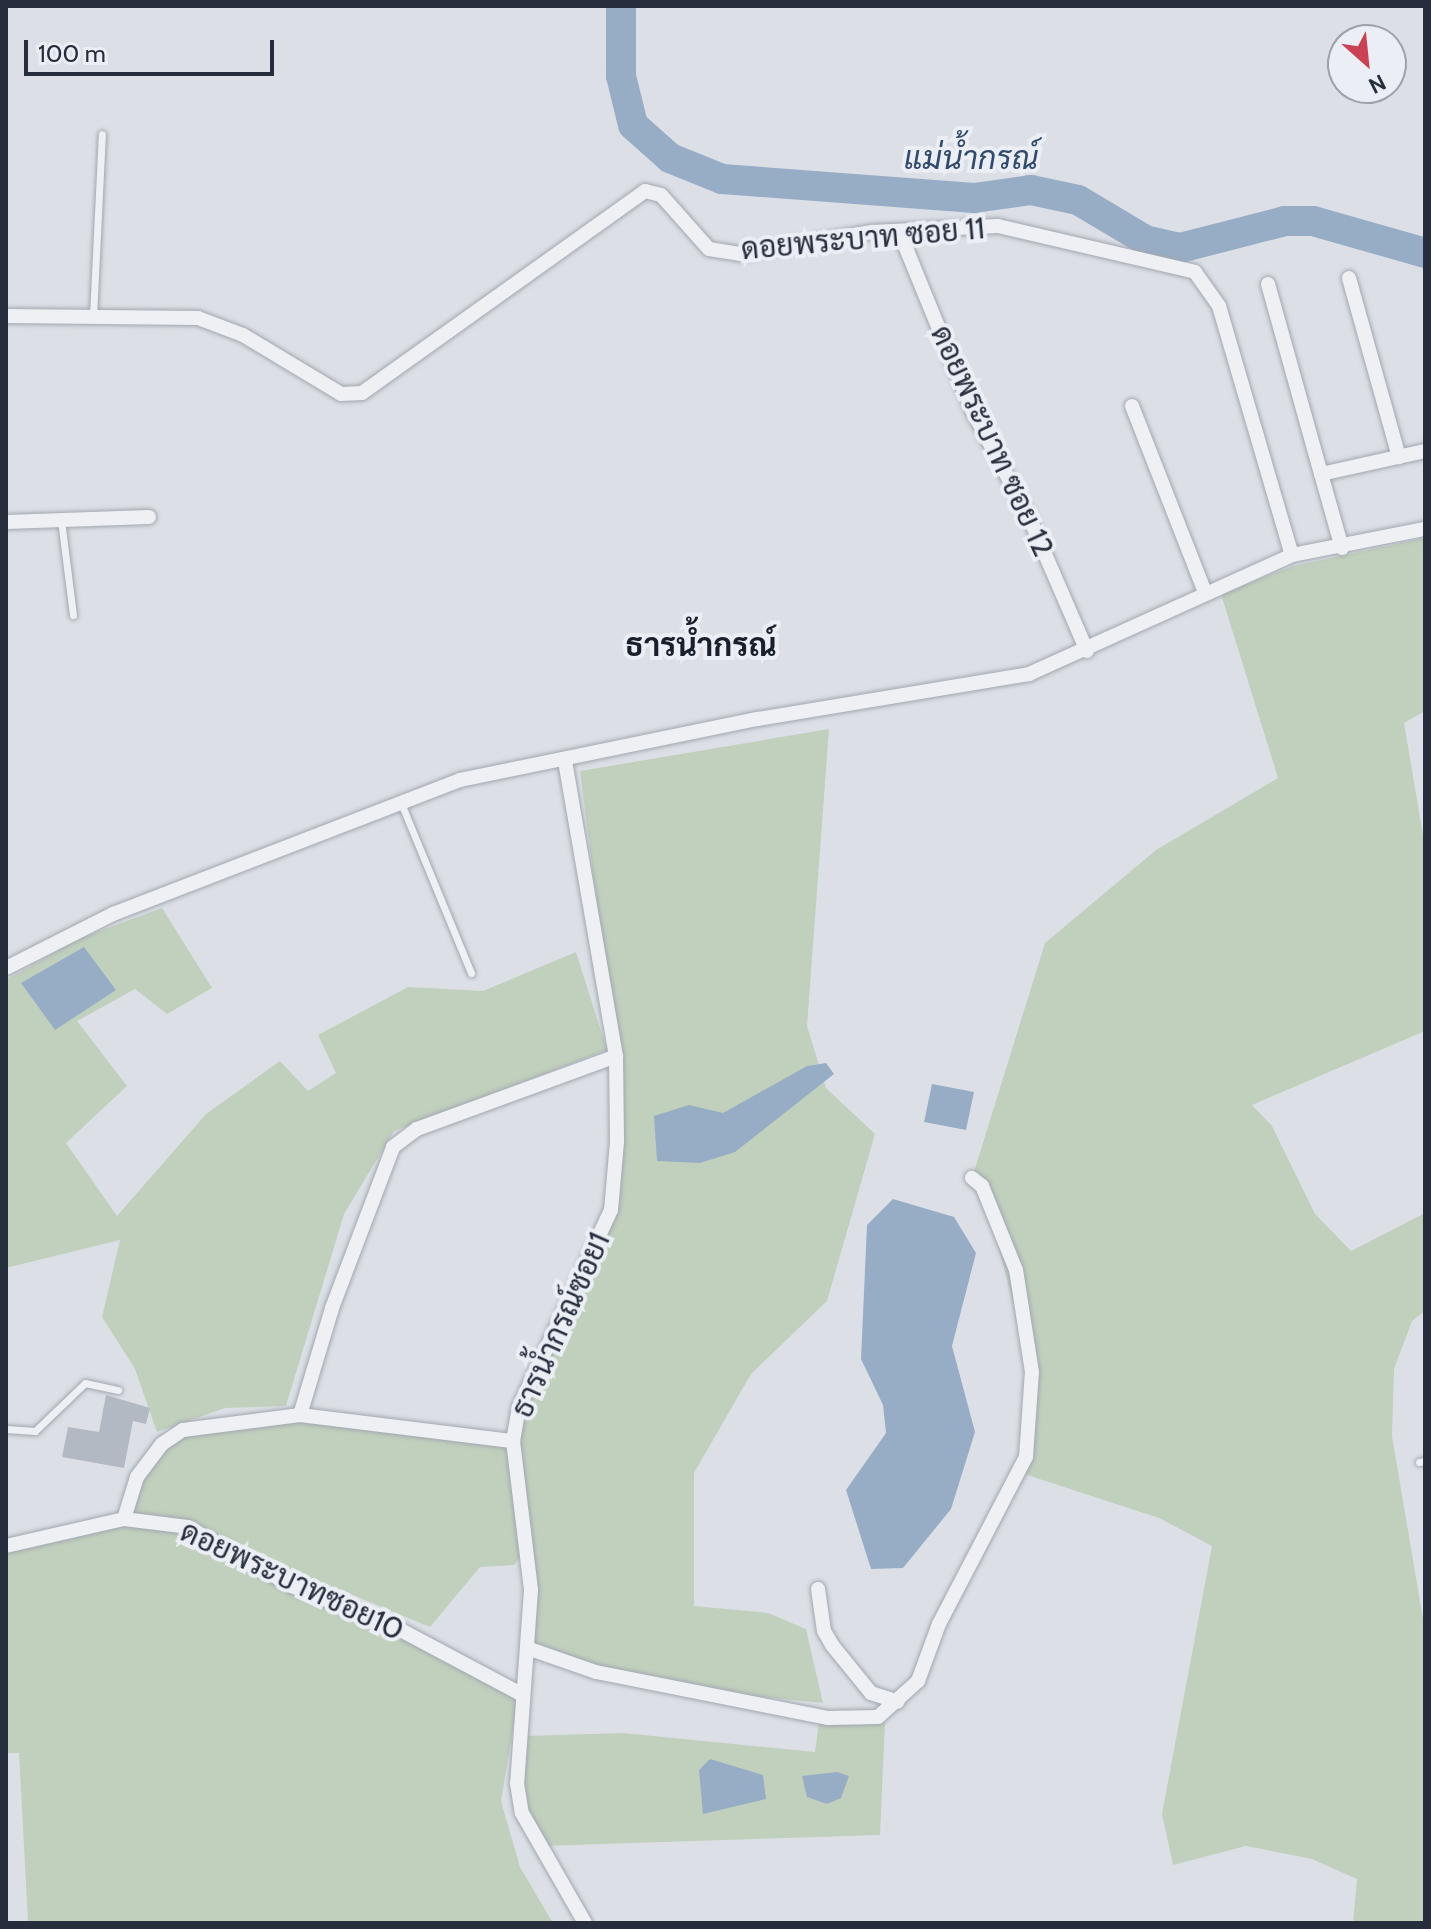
<!DOCTYPE html>
<html>
<head>
<meta charset="utf-8">
<style>
  body { margin:0 }
  #map { position:relative; width:1431px; height:1929px; overflow:hidden; background:#dce0e6; font-family:Cabin,Sarabun,sans-serif }
  div>[style] { position:absolute }
  [style*='--x'] { left:calc(var(--x)*1px); top:calc(var(--y)*1px); width:calc(var(--w)*1px); rotate:calc(var(--a)*1deg) }
  .green>* { inset:0; background:#c1d0bd }
  .water>* { inset:0; background:#97adc6 }
  .river>* { height:30px; margin:-15px; padding:0 15px; transform-origin:15px; border-radius:15px; background:#97adc6 }
  .building>* { inset:0; background:#b3b9c2 }
  .roads { filter:drop-shadow(0 0 2px #a2a7b0) drop-shadow(0 0 2px #a2a7b0) }
  .service>* { height:7px; margin:-3.5px; padding:0 3.5px; transform-origin:3.5px; border-radius:3.5px; background:#eef0f4 }
  .minor>* { height:14px; margin:-7px; padding:0 7px; transform-origin:7px; border-radius:7px; background:#eef0f4 }
  span { translate:-50% -50%; white-space:nowrap; text-align:center; line-height:1.15; -webkit-text-stroke:8px #ebeef4; paint-order:stroke }
  .street-label { font-size:30px; color:#262d3c }
  .water-label { font-size:32px; color:#314b6e; font-style:italic }
  .neighbourhood-label { font-size:32px; color:#191f2c; font-weight:700 }
  .frame { position:absolute; inset:0; border:8px solid #262d3c; pointer-events:none }
  .north { position:absolute; left:1327px; top:24px; width:80px; height:80px; box-sizing:border-box; background:#ebeef4; border:2px solid #9ca1aa; border-radius:50%; rotate:153deg; font-size:22px; font-weight:700; line-height:32px; text-align:center; color:#262d3c }
  .north::after { content:''; display:block; margin:auto; width:28px; height:36px; background:#cb4153; clip-path:polygon(50% 0,100% 100%,50% 72%,0 100%) }
  .scale { position:absolute; left:24px; top:40px; width:250px; height:36px; box-sizing:border-box; border:4px solid #262d3c; border-top:0; padding-left:10px; font-size:24px; line-height:28px; white-space:nowrap; color:#262d3c; -webkit-text-stroke:6px #ebeef4; paint-order:stroke }
</style>
</head>
<body>
<div id="map">
  <div class="green">
    <div style="clip-path:polygon(1425px 538px,1425px 711px,1404px 723px,1425px 847px,1425px 1031px,1252px 1105px,1272px 1126px,1315px 1214px,1351px 1251px,1425px 1213px,1425px 1311px,1412px 1321px,1394px 1369px,1392px 1436px,1425px 1631px,1425px 1923px,1353px 1923px,1357px 1879px,1312px 1859px,1246px 1846px,1173px 1865px,1162px 1814px,1212px 1546px,1159px 1518px,1018px 1472px,1032px 1372px,982px 1186px,972px 1178px,1045px 943px,1156px 850px,1278px 778px,1221px 594px,1293px 566px)"></div>
    <div style="clip-path:polygon(829px 729px,807px 1026px,826px 1088px,875px 1134px,827px 1301px,751px 1374px,694px 1473px,694px 1606px,768px 1613px,806px 1629px,823px 1703px,692px 1690px,527px 1648px,525px 1551px,514px 1565px,480px 1567px,430px 1627px,194px 1529px,519px 1693px,501px 1801px,520px 1867px,553px 1923px,18px 1923px,28px 1922px,19px 1753px,6px 1753px,6px 1546px,124px 1519px,137px 1477px,172px 1435px,300px 1415px,513px 1440px,519px 1407px,611px 1210px,616px 1056px,580px 771px)"></div>
    <div style="clip-path:polygon(162px 908px,212px 988px,167px 1014px,135px 989px,77px 1021px,127px 1086px,66px 1143px,117px 1216px,206px 1114px,280px 1061px,308px 1091px,336px 1073px,318px 1035px,408px 987px,483px 991px,576px 952px,607px 1050px,394px 1131px,344px 1214px,286px 1406px,225px 1408px,157px 1432px,135px 1369px,102px 1317px,120px 1240px,6px 1268px,6px 980px,81px 938px)"></div>
    <div style="clip-path:polygon(819px 1722px,885px 1722px,880px 1835px,541px 1846px,522px 1813px,525px 1736px,623px 1733px,815px 1752px)"></div>
  </div>
  <div class="water">
    <div style="clip-path:polygon(84px 947px,116px 990px,55px 1030px,21px 983px)"></div>
    <div style="clip-path:polygon(826px 1063px,834px 1074px,735px 1152px,700px 1163px,657px 1161px,654px 1116px,689px 1105px,723px 1113px,807px 1066px)"></div>
    <div style="clip-path:polygon(932px 1084px,974px 1092px,966px 1130px,924px 1122px)"></div>
    <div style="clip-path:polygon(893px 1199px,954px 1217px,976px 1253px,952px 1346px,975px 1432px,951px 1509px,903px 1568px,871px 1569px,846px 1490px,886px 1433px,883px 1405px,861px 1359px,867px 1225px)"></div>
    <div style="clip-path:polygon(710px 1759px,763px 1775px,766px 1799px,703px 1814px,699px 1770px)"></div>
    <div style="clip-path:polygon(837px 1772px,849px 1776px,841px 1798px,827px 1804px,807px 1797px,802px 1776px)"></div>
  </div>
  <div class="river">
    <div style="--x:621;--y:6;--w:70;--a:90"></div>
    <div style="--x:621;--y:76;--w:50;--a:76.2"></div>
    <div style="--x:633;--y:125;--w:50;--a:41.7"></div>
    <div style="--x:670;--y:158;--w:56;--a:22"></div>
    <div style="--x:722;--y:179;--w:253;--a:4.3"></div>
    <div style="--x:974;--y:198;--w:58;--a:-8"></div>
    <div style="--x:1031;--y:190;--w:48;--a:12"></div>
    <div style="--x:1078;--y:200;--w:78;--a:30.8"></div>
    <div style="--x:1145;--y:240;--w:36;--a:13"></div>
    <div style="--x:1180;--y:248;--w:108;--a:-14.4"></div>
    <div style="--x:1285;--y:221;--w:28;--a:0"></div>
    <div style="--x:1313;--y:221;--w:116;--a:15.9"></div>
  </div>
  <div class="building">
    <div style="clip-path:polygon(106px 1395px,150px 1408px,146px 1424px,133px 1421px,124px 1468px,62px 1457px,68px 1427px,99px 1432px)"></div>
  </div>
  <div class="roads">
    <div class="service">
      <div style="--x:93;--y:316;--w:182;--a:-87.2"></div>
      <div style="--x:61;--y:520;--w:96;--a:82.8"></div>
      <div style="--x:401;--y:803;--w:184;--a:67.6"></div>
      <div style="--x:6;--y:1429;--w:29;--a:4"></div>
      <div style="--x:35;--y:1431;--w:69;--a:-43.8"></div>
      <div style="--x:85;--y:1383;--w:34;--a:12"></div>
      <div style="--x:1419;--y:1462;--w:6;--a:-9"></div>
    </div>
    <div class="minor">
      <div style="--x:899;--y:231;--w:196;--a:67.8"></div>
      <div style="--x:973;--y:412;--w:119;--a:61.9"></div>
      <div style="--x:1029;--y:517;--w:146;--a:66.6"></div>
      <div style="--x:1349;--y:278;--w:186;--a:74.4"></div>
      <div style="--x:1268;--y:284;--w:197;--a:74.4"></div>
      <div style="--x:6;--y:316;--w:192;--a:0.6"></div>
      <div style="--x:198;--y:318;--w:48;--a:20.7"></div>
      <div style="--x:243;--y:335;--w:114;--a:31"></div>
      <div style="--x:341;--y:394;--w:21;--a:-3"></div>
      <div style="--x:362;--y:393;--w:348;--a:-35.5"></div>
      <div style="--x:645;--y:191;--w:16;--a:14"></div>
      <div style="--x:661;--y:195;--w:72;--a:48.4"></div>
      <div style="--x:709;--y:249;--w:31;--a:9"></div>
      <div style="--x:740;--y:254;--w:134;--a:-9.5"></div>
      <div style="--x:872;--y:232;--w:126;--a:-2.7"></div>
      <div style="--x:998;--y:226;--w:202;--a:13.1"></div>
      <div style="--x:1195;--y:272;--w:42;--a:54.8"></div>
      <div style="--x:1219;--y:306;--w:259;--a:73.7"></div>
      <div style="--x:1132;--y:406;--w:198;--a:68.6"></div>
      <div style="--x:6;--y:522;--w:143;--a:-2"></div>
      <div style="--x:1342;--y:548;--w:77;--a:-105.8"></div>
      <div style="--x:1321;--y:474;--w:107;--a:-12.5"></div>
      <div style="--x:565;--y:761;--w:299;--a:80.2"></div>
      <div style="--x:616;--y:1056;--w:86;--a:89.3"></div>
      <div style="--x:617;--y:1142;--w:68;--a:95"></div>
      <div style="--x:611;--y:1210;--w:217;--a:115"></div>
      <div style="--x:519;--y:1407;--w:35;--a:100"></div>
      <div style="--x:513;--y:1441;--w:150;--a:83.1"></div>
      <div style="--x:531;--y:1590;--w:194;--a:94.1"></div>
      <div style="--x:517;--y:1783;--w:30;--a:81"></div>
      <div style="--x:522;--y:1813;--w:127;--a:60.2"></div>
      <div style="--x:6;--y:968;--w:120;--a:-26.8"></div>
      <div style="--x:113;--y:914;--w:372;--a:-21.1"></div>
      <div style="--x:460;--y:780;--w:304;--a:-11.6"></div>
      <div style="--x:758;--y:719;--w:275;--a:-9.4"></div>
      <div style="--x:1029;--y:674;--w:289;--a:-24.3"></div>
      <div style="--x:1292;--y:555;--w:136;--a:-11.1"></div>
      <div style="--x:300;--y:1415;--w:112;--a:-73.3"></div>
      <div style="--x:332;--y:1308;--w:172;--a:-69.2"></div>
      <div style="--x:393;--y:1147;--w:30;--a:-37"></div>
      <div style="--x:417;--y:1129;--w:212;--a:-20.1"></div>
      <div style="--x:124;--y:1519;--w:44;--a:-72.8"></div>
      <div style="--x:137;--y:1477;--w:41;--a:-52.9"></div>
      <div style="--x:162;--y:1444;--w:25;--a:-34"></div>
      <div style="--x:183;--y:1430;--w:118;--a:-7.3"></div>
      <div style="--x:300;--y:1415;--w:215;--a:7"></div>
      <div style="--x:6;--y:1546;--w:121;--a:-12.9"></div>
      <div style="--x:124;--y:1519;--w:64;--a:7.1"></div>
      <div style="--x:188;--y:1527;--w:120;--a:29.6"></div>
      <div style="--x:292;--y:1586;--w:111;--a:21.7"></div>
      <div style="--x:395;--y:1627;--w:140;--a:28"></div>
      <div style="--x:818;--y:1589;--w:42;--a:81.9"></div>
      <div style="--x:824;--y:1631;--w:16;--a:60"></div>
      <div style="--x:832;--y:1645;--w:62;--a:50.9"></div>
      <div style="--x:871;--y:1693;--w:28;--a:18"></div>
      <div style="--x:527;--y:1648;--w:73;--a:19.2"></div>
      <div style="--x:596;--y:1672;--w:237;--a:11.2"></div>
      <div style="--x:828;--y:1718;--w:50;--a:-1.1"></div>
      <div style="--x:878;--y:1717;--w:54;--a:-42"></div>
      <div style="--x:918;--y:1681;--w:61;--a:-69.8"></div>
      <div style="--x:939;--y:1624;--w:188;--a:-62.5"></div>
      <div style="--x:1026;--y:1457;--w:85;--a:-86"></div>
      <div style="--x:1032;--y:1372;--w:103;--a:-98.9"></div>
      <div style="--x:1016;--y:1270;--w:91;--a:-112"></div>
      <div style="--x:982;--y:1186;--w:13;--a:-141"></div>
    </div>
  </div>
  <div class="street-label">
    <span style="left:863px;top:239px;rotate:-5deg">ดอยพระบาท ซอย 11</span>
    <span style="left:992px;top:441px;rotate:65deg">ดอยพระบาท ซอย 12</span>
    <span style="left:561px;top:1325px;rotate:-66deg">ธารน้ำกรณ์ซอย1</span>
    <span style="left:292px;top:1581px;rotate:25deg">ดอยพระบาทซอย10</span>
  </div>
  <div class="water-label">
    <span style="left:971px;top:158px">แม่น้ำกรณ์</span>
  </div>
  <div class="neighbourhood-label">
    <span style="left:701px;top:645px">ธารน้ำกรณ์</span>
  </div>
  <div class="frame"></div>
  <div class="north">N</div>
  <div class="scale">100 m</div>
</div>
</body>
</html>
